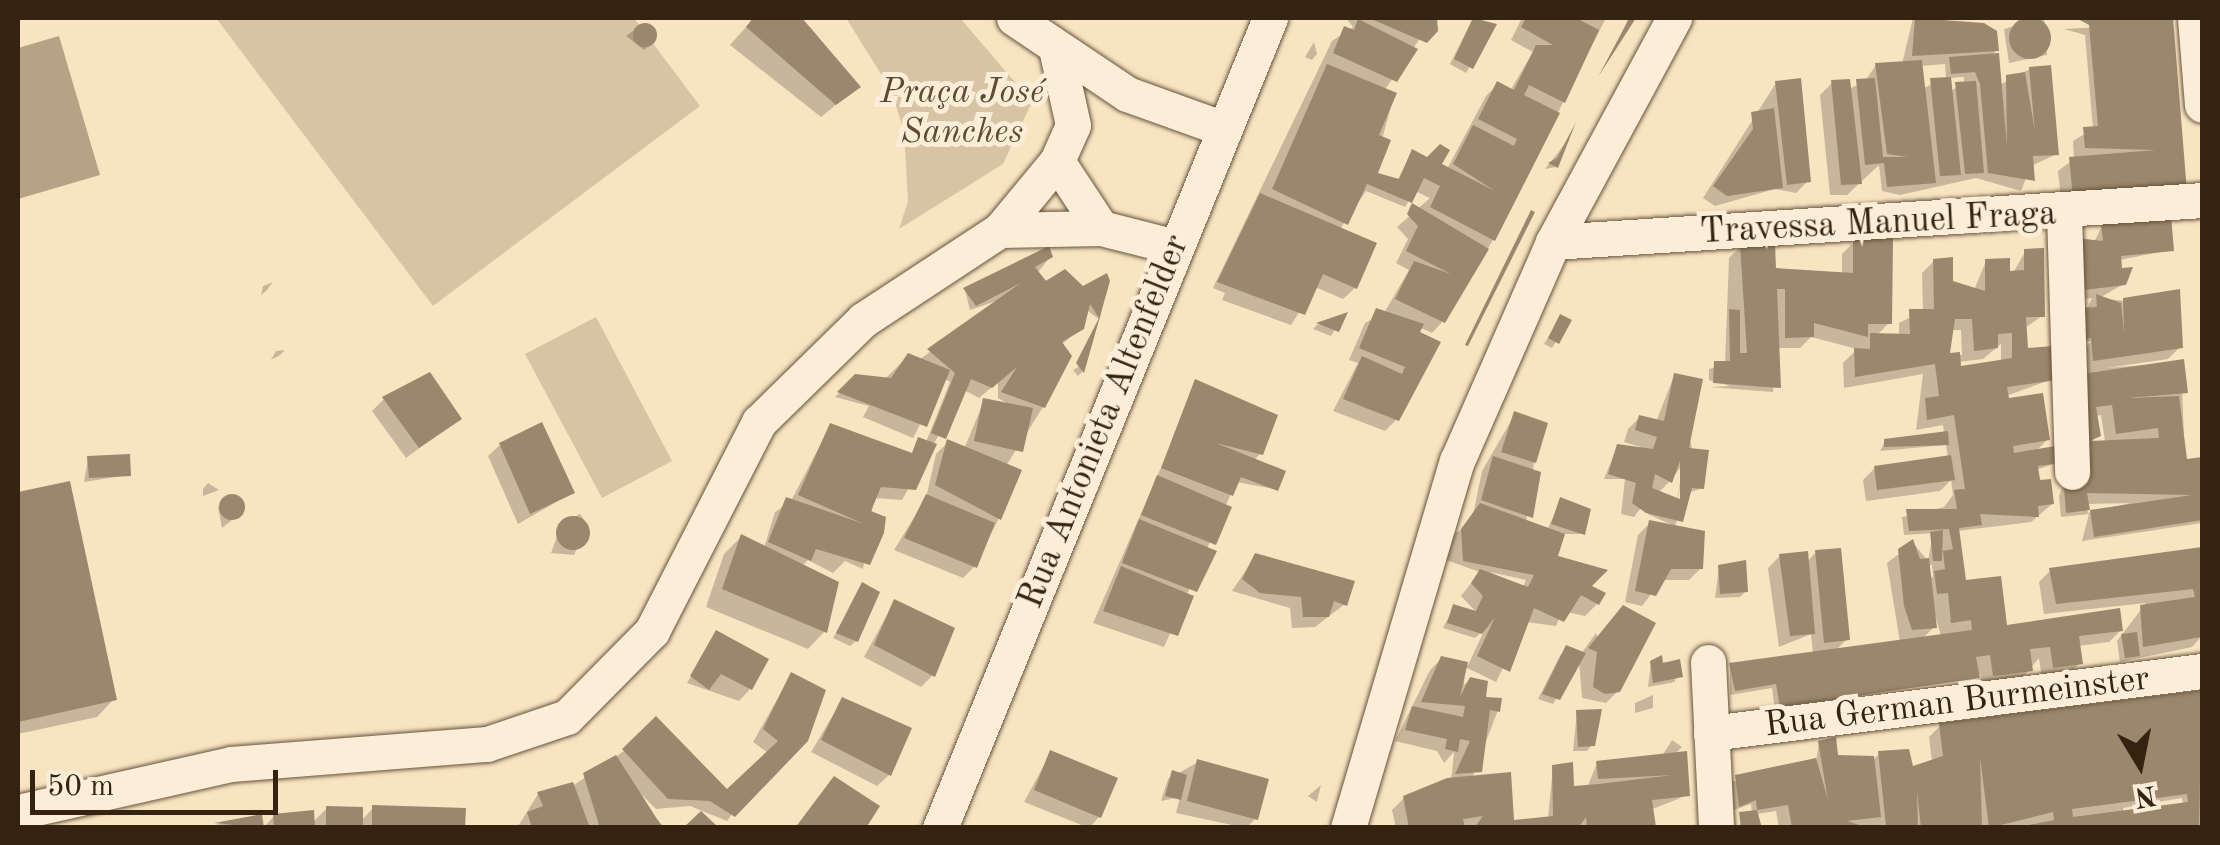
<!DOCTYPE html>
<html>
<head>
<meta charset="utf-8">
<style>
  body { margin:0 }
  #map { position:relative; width:2220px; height:845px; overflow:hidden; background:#f9e4c2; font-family:"Old Standard TT",serif }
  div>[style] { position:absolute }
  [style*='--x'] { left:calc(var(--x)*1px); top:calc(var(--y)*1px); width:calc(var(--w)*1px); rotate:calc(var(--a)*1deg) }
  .green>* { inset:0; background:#d8c3a4 }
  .water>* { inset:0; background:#b6a285 }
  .shadow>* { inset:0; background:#0003 }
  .building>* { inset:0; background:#9a876d }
  .round { border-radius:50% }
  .roads { filter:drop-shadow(0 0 2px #65533c) drop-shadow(0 0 2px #65533c) }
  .minor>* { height:35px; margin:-17.5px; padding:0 17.5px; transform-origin:17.5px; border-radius:17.5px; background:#fbedd7 }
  span { translate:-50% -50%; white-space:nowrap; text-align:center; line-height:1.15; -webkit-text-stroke:10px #fbedd7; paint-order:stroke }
  .park-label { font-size:35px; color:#5d4b35; font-style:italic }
  .street-label { font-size:35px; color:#342310 }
  .frame { position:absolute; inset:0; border:20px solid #342310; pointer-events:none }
  .north { position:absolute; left:2090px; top:715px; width:100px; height:100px; -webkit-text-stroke:8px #fbedd7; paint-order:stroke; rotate:170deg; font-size:28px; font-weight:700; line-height:40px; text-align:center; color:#342310 }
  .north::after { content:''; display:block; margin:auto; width:35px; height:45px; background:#342310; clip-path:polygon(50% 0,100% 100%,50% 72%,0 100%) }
  .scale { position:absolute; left:30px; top:770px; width:248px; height:45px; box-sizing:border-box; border:5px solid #342310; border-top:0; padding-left:12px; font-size:30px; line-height:35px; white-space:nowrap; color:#342310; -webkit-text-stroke:8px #fbedd7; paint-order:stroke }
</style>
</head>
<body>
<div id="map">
  <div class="green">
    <div style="clip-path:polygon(216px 18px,634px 18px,700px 106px,433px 306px)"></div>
    <div style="clip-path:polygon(846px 18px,960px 18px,1032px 102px,1003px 164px,899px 229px,908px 201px,904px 131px,891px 90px)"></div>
    <div style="clip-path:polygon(596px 317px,672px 461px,602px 498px,525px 354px)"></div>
  </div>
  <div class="water">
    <div style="clip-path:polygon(59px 36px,100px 175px,18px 199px,18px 48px)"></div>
  </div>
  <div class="shadow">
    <div style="clip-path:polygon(754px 18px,810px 27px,858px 87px,821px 117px,730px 45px)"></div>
    <div style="clip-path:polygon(1346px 18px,1434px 18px,1384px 91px,1394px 95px,1370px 184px,1397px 181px,1412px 152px,1447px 169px,1486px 96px,1498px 84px,1510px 91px,1533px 52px,1511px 40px,1522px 18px,1606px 18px,1493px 240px,1443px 321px,1432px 333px,1421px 328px,1397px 419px,1385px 431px,1333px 411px,1358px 363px,1349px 360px,1365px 323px,1384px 313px,1409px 270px,1396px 263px,1408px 239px,1397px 227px,1430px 198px,1415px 191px,1405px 207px,1366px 191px,1340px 229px,1355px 288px,1343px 299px,1315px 287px,1291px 325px,1222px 300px,1225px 293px,1213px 288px,1332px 41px,1353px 27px)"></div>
    <div style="clip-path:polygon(1473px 18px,1493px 25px,1466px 73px,1450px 64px)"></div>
    <div style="clip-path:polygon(evenodd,1913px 18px,1936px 18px,1937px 27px,1997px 50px,1987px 60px,1999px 85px,2030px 69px,2057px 154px,2031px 166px,2021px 191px,1976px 178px,1900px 195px,1882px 191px,1879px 165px,1847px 195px,1830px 195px,1820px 95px,1832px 83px,1849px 89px,1865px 81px,1876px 65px,1902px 64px,1913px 18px,1945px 64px,1946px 79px,1923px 88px,1920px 66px,1945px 64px,1913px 18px,1964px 77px,1964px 84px,1950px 91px,1949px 78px,1964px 77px)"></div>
    <div style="clip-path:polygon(2044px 18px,2047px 55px,2009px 63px,2004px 29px)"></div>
    <div style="clip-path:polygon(2065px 18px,2170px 18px,2185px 191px,2062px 209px,2058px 171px,2074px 159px,2073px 141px,2093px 129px,2085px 35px,2064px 29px,2137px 25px)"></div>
    <div style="clip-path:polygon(644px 23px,656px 40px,644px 50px,626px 36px)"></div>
    <div style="clip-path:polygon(1314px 42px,1317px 54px,1312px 60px,1305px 57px)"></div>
    <div style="clip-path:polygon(1776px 83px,1808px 181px,1796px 193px,1775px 189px,1715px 206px,1703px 198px)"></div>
    <div style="clip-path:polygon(1569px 140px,1556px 167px,1545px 169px,1564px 145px)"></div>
    <div style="clip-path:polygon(evenodd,2102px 226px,2171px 250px,2119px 260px,2124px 284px,2099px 298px,2125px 301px,2180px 347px,2168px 359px,2106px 368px,2181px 362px,2185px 462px,2202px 460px,2202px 523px,2082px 541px,2089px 514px,2061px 517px,2059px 496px,2080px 443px,2080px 353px,2092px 341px,2072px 343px,2092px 298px,2064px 302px,2102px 226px,2125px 395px,2160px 401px,2127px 407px,2125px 395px,2102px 226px,2101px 415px,2105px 441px,2093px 441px,2095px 416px,2101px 415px,2102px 226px,2130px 503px,2088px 513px,2086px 504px,2130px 503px)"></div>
    <div style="clip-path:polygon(evenodd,1854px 242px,1889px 323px,1877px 335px,1899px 336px,1899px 323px,1923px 311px,1922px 273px,1934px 261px,1950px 283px,1974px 290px,1986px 261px,2013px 273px,2025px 252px,2042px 316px,2025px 328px,2027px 350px,2053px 379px,2006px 396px,2047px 440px,2036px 451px,2059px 462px,2036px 470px,2052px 504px,2031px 522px,1957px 531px,1963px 583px,2005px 628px,2121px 630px,2109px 642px,2078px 646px,2080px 663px,2068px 675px,2042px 679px,2039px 658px,2019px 682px,1982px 686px,1980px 674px,1775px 711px,1772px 688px,1730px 695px,1730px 665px,1813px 654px,1811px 634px,1779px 647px,1768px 568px,1780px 556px,1807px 562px,1816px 552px,1847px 639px,1835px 651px,1900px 642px,1887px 563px,1913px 543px,1928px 561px,1933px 533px,1904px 535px,1902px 517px,1944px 507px,1953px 495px,1951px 480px,1940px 491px,1866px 501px,1863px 480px,1875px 468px,1948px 458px,1946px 445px,1880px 451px,1885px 441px,1944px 434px,1943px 425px,1916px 430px,1923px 374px,1844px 388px,1843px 363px,1857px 349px,1811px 337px,1800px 348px,1777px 348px,1773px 392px,1709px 387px,1730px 386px,1709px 380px,1709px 369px,1725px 364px,1729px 258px,1741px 246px,1774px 270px,1842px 275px,1842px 254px,1854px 242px,1950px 330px,1961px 330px,1962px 355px,1947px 355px,1950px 330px,1854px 242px,2001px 344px,2001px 362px,1959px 368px,1958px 362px,1983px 359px,2001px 344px,1854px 242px,1932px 565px,1933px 576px,1929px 580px,1927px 566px,1932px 565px,1854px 242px,1932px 604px,1941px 636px,1922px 639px,1934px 627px,1932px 604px)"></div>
    <div style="clip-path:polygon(1050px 257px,1024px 290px,1065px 272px,1082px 292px,1104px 277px,1100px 320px,1084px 308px,1081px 328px,1061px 345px,1043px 407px,1006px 466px,999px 518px,975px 566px,963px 578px,894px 550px,926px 498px,936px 454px,948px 442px,964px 449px,984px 401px,1013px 407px,998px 398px,998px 382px,979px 398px,964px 390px,902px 500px,874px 498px,863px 569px,845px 561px,833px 573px,808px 560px,802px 566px,825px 631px,808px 649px,706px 607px,724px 554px,741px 537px,764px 548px,775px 512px,791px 501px,830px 426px,910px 456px,926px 442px,950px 382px,944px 378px,913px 438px,863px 417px,869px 406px,835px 397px,856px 376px,882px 382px,908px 356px,919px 360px,999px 300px,970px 310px,965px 290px)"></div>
    <div style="clip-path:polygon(273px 282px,266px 291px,261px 295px,263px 286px)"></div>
    <div style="clip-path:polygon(1343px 316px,1331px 336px,1313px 329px,1317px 325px)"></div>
    <div style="clip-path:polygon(1561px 317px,1569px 321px,1552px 348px,1544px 344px)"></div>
    <div style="clip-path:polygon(285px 350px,280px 355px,271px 360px,276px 351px)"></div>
    <div style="clip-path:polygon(1085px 363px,1083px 371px,1078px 376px,1073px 370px)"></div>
    <div style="clip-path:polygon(evenodd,1674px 376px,1702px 488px,1688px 493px,1674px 528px,1701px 568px,1689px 580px,1662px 580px,1642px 606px,1625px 602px,1638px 535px,1650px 523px,1674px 526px,1648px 514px,1655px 489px,1634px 517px,1621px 514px,1625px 479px,1604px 479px,1617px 447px,1641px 447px,1624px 442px,1628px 429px,1640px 417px,1656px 422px,1674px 376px,1684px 462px,1681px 512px,1676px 511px,1684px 462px,1674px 376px,1683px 464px,1677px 501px,1658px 493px,1670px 481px,1683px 464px)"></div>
    <div style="clip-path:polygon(1198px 383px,1260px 454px,1253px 461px,1275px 489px,1236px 482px,1164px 647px,1093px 623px)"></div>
    <div style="clip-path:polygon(384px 399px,459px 419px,406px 458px,372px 411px)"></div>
    <div style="clip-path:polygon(evenodd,1515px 414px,1534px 462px,1526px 522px,1547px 530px,1561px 500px,1583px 534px,1563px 534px,1555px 556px,1597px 604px,1585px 616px,1562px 611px,1556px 626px,1526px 622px,1496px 682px,1465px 667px,1464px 685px,1470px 679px,1498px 710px,1472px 778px,1512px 823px,1548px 818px,1553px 767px,1572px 789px,1587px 788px,1597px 763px,1662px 756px,1672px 740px,1682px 747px,1675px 754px,1688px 795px,1650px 810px,1652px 828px,1396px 828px,1392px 810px,1404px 798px,1451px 781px,1454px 752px,1444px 763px,1437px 751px,1395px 741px,1430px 670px,1442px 658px,1468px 665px,1485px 629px,1475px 638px,1443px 628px,1454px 607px,1478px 614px,1461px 596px,1480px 572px,1446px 560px,1453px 534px,1471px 525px,1482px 471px,1515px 414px,1490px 572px,1526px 580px,1523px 587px,1490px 572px)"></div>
    <div style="clip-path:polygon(500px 445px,572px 493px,518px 524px,488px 456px)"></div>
    <div style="clip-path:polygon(88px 458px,129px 475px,84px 482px)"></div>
    <div style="clip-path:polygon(208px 483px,219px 490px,203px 496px,203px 489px)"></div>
    <div style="clip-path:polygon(68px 484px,114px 699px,97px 717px,18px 734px,18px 495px)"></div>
    <div style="clip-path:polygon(238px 498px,237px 516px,222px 528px,218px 507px)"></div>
    <div style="clip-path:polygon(580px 514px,587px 524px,574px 555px,551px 553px,562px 523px)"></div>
    <div style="clip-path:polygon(2202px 549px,2202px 636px,2192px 647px,2120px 662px,2117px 641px,2146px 603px,2044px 614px,2039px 582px,2051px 570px)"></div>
    <div style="clip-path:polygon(1256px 555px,1345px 604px,1315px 627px,1292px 628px,1290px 608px,1232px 591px)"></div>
    <div style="clip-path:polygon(1719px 567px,1746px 591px,1740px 597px,1715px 598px)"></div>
    <div style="clip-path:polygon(863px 585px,856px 641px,850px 646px,833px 638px)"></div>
    <div style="clip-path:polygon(894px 602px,933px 675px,921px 687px,864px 657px)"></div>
    <div style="clip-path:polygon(716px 633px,750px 689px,739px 701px,687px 683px)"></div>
    <div style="clip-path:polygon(1596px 633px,1618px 691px,1606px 703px,1582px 698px,1579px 661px,1553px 704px,1538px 699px,1561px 654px,1581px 654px)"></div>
    <div style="clip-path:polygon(1678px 662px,1675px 682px,1648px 687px,1651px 663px)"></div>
    <div style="clip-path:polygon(791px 675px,823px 691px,727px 821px,690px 806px,656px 809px,641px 794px,661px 828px,517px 828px,538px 794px,574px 785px,624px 751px,727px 792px,768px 753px,753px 742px)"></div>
    <div style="clip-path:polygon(evenodd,2202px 694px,2202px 826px,1779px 828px,1776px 811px,1757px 814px,1759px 828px,1736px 828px,1752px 813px,1751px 804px,1734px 810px,1731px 782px,1816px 761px,1819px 743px,1836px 757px,1871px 762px,1879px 754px,1909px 769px,1932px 762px,1929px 737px,1941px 725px,2202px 694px,2182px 798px,2183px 805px,2124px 813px,2123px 808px,2182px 798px)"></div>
    <div style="clip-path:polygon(1653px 695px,1653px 708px,1635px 713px,1635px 703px)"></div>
    <div style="clip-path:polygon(842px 700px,889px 775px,877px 786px,811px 752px)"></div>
    <div style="clip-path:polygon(1577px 712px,1592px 745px,1587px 751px,1573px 751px)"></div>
    <div style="clip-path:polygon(1051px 752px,1099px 817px,1089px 828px,1024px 802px)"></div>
    <div style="clip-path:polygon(1198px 762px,1256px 818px,1246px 828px,1176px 813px,1180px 797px,1161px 801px,1168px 779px)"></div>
    <div style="clip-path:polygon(1321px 785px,1317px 801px,1317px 802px,1308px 796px)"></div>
    <div style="clip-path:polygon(327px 808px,361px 821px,373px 808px,463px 828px,263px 828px,274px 816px,312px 823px)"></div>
    <div style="clip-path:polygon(260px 817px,261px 828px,213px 828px,215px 825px)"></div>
  </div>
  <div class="building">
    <div class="round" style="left:2009px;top:17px;width:42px;height:42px"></div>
    <div style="clip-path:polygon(753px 18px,802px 18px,861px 87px,836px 105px,746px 27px)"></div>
    <div style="clip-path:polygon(1369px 18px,1437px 18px,1438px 31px,1427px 43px)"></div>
    <div style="clip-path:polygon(1473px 18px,1497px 24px,1473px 69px,1454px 59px)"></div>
    <div style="clip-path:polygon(1526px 18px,1576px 18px,1599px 30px,1565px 103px,1529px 85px,1524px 95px,1560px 113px,1495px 241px,1430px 207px,1440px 186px,1424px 178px,1412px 203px,1367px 184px,1348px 225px,1272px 189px,1327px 64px,1397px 93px,1379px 135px,1391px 140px,1378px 173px,1399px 179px,1412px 149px,1427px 157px,1440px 144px,1450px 150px,1442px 164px,1495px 191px,1453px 164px,1473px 125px,1514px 146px,1517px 139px,1478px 119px,1497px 81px,1514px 90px,1536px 45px,1553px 45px,1521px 27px)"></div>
    <div style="clip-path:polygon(1629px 18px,1636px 18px,1598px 77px,1622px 32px)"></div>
    <div style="clip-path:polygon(1915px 18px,1984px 23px,1997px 31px,1999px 51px,1912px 56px)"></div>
    <div style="clip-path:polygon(2076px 18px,2173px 18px,2187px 192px,2073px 198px,2069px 157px,2156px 150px,2085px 148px,2083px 127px,2098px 126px,2089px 25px)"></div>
    <div style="clip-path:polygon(1358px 19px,1418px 49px,1397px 82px,1333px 53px,1344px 26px,1354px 30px)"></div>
    <div class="round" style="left:633px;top:23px;width:24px;height:24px"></div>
    <div style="clip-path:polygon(1999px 53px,2007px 146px,2006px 75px,2025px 72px,2035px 132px,2029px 67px,2051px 65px,2059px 155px,2033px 156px,2035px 181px,1988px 173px,1980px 84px,1975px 72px,1951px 74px,1949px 57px)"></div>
    <div style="clip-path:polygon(1922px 60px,1936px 183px,1887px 187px,1884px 163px,1865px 165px,1856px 79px,1875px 78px,1883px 157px,1908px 157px,1887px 154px,1875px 63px)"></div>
    <div style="clip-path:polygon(1951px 77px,1961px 175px,1940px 176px,1930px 78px)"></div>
    <div style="clip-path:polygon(1801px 78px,1811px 182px,1787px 185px,1775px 81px)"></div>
    <div style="clip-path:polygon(1850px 79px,1862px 184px,1841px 185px,1831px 80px)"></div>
    <div style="clip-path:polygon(1976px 81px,1984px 173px,1965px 174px,1955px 82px)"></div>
    <div style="clip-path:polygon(1774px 108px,1783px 188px,1727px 196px,1713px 186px,1753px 129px,1751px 112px)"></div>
    <div style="clip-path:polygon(1576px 122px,1558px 168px,1548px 163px,1557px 158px)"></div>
    <div style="clip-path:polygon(1260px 193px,1377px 243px,1357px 289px,1323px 274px,1305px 315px,1217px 282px)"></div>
    <div style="clip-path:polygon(1412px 203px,1489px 249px,1445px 323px,1395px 299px,1414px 261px,1451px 274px,1406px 251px,1418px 226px,1407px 214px)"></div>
    <div style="clip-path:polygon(1531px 210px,1535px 212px,1468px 346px,1465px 345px)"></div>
    <div style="clip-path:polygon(2171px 215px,2174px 251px,2121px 256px,2122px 268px,2133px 267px,2126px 285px,2075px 291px,2076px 238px,2103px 241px,2101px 224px)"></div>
    <div style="clip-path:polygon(1893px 238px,1892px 324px,1868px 324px,1868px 337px,1814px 323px,1814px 337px,1785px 338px,1785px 289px,1777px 289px,1781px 388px,1713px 383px,1714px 361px,1730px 361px,1729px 309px,1740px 310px,1740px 353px,1747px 353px,1740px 244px,1775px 244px,1776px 268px,1853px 273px,1853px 240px)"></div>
    <div style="clip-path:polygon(1049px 246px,1053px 257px,1035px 267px,1046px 281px,1065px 269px,1083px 286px,1107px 273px,1110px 281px,1084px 373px,1076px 363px,1099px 318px,1090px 304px,1084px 329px,1062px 342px,1072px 356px,1045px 408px,1001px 392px,1017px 367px,992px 388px,971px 379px,946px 439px,931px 433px,955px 373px,927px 349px,1021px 283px,976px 306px,963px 288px)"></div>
    <div style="clip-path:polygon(evenodd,2044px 248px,2045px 317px,2026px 317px,2028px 348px,2053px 346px,2056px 380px,2007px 387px,2009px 398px,2043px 393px,2050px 440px,2013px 446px,2014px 453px,2061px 445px,2062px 463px,2038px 466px,2040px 480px,2051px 479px,2054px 504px,2038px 506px,2039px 517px,1980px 514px,1982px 525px,1959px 528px,1966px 580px,2001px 576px,2007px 625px,2120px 608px,2123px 631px,2079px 636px,2083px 664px,2053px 668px,2050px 647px,2030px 649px,2033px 671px,1993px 676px,1990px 655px,1976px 657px,1980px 678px,1780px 707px,1776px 684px,1735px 691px,1729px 663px,1972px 630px,1971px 620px,1951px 623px,1948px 593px,1937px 594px,1934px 571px,1945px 569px,1943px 551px,1953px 549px,1949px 529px,1909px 531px,1906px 509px,1957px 509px,1954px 490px,1965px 489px,1954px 415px,1927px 420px,1925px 398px,1939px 396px,1935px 364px,1855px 377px,1854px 348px,1870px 349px,1870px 333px,1910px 334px,1909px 309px,1934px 309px,1933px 259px,1953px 257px,1953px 281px,1985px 291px,1985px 259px,2010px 258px,2010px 271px,2024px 270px,2024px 249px,2044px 248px,1955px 319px,1972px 319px,1974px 351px,1998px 348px,1998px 334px,2012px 333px,2012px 358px,1961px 366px,1960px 352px,1950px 353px,1955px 319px)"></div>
    <div style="clip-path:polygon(2180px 289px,2183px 348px,2093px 361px,2091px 338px,2076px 339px,2076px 308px,2097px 307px,2096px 294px,2121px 303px,2124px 333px,2123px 298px)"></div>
    <div style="clip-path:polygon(1376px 308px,1424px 324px,1420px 332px,1441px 342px,1399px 421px,1343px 399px,1362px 356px,1402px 374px,1405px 367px,1359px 348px)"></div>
    <div style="clip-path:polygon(1348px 312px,1339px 332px,1316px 323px)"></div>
    <div style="clip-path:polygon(1560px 314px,1572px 320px,1559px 344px,1548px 338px)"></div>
    <div style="clip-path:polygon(908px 353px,950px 370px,927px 427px,837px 392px,855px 374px,891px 378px)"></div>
    <div style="clip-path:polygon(evenodd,2184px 359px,2188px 393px,2128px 398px,2179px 396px,2187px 459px,2202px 457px,2202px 520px,2094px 537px,2090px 510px,2192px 495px,2087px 493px,2090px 510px,2066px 513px,2064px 488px,2086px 484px,2075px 375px,2184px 359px,2112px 405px,2116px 434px,2158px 428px,2159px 438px,2090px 441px,2101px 436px,2096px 407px,2112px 405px)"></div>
    <div style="clip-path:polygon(430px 372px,462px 419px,419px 448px,382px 397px)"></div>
    <div style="clip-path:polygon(evenodd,1674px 373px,1703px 379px,1689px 448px,1709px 450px,1704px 489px,1692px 488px,1683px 522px,1646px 513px,1632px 503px,1636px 483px,1608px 474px,1617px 444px,1653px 449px,1657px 437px,1635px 430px,1639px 415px,1664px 421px,1674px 373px,1680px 461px,1680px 499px,1652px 488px,1655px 474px,1672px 483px,1680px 461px)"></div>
    <div style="clip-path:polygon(1195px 379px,1278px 415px,1263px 455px,1216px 443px,1286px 471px,1278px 491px,1241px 477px,1233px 496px,1161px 468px)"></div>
    <div style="clip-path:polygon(983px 398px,1033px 408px,1023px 452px,974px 441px)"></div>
    <div style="clip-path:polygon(1514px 411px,1548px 423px,1536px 463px,1501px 452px)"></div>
    <div style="clip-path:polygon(542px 422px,575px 493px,530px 514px,499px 443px)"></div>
    <div style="clip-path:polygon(830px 423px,912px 453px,918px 437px,937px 444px,916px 490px,881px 487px,871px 511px,886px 517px,884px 533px,870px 565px,816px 549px,811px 561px,768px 542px,786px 497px,864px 524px,798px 495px)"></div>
    <div style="clip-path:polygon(1948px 431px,1949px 445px,1884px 447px,1884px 439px)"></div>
    <div style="clip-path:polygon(947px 439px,1022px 470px,1001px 520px,935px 485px)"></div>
    <div style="clip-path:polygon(130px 454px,131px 476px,89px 478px,87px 456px)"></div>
    <div style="clip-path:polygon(1951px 455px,1955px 480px,1877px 490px,1874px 466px)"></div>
    <div style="clip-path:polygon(1493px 456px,1541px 472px,1533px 518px,1481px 500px)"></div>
    <div style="clip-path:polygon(1157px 475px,1232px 507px,1216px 545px,1141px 515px)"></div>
    <div style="clip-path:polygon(70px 481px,117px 700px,18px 722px,18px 492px)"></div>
    <div class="round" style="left:219px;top:494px;width:26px;height:26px"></div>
    <div style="clip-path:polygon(926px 494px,995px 523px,977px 568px,904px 538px)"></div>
    <div style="clip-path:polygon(1560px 497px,1591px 509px,1585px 535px,1551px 524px)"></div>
    <div style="clip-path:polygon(1480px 503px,1565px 534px,1558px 556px,1608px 570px,1592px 586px,1606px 593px,1599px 605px,1581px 595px,1564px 622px,1534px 608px,1510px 672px,1477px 656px,1495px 617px,1482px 634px,1447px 623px,1453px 604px,1476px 611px,1483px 596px,1471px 583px,1480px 569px,1528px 587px,1534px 575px,1463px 561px,1461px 529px)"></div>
    <div class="round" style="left:556px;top:516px;width:34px;height:34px"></div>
    <div style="clip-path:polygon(1139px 519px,1217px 551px,1197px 592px,1122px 563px)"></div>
    <div style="clip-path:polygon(1649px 520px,1705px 531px,1703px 569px,1671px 569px,1656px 596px,1635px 591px)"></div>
    <div style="clip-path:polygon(1943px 530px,1942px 561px,1933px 561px,1930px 532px)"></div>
    <div style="clip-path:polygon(741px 534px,839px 582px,827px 633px,722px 589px)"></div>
    <div style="clip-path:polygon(1913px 539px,1920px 559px,1929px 558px,1937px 628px,1912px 630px,1904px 606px,1898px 549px)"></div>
    <div style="clip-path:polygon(2202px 547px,2202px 637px,2143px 647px,2140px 605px,2195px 597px,2193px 589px,2056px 604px,2049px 568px)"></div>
    <div style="clip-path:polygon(1841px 548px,1850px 640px,1824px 643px,1815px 550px)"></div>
    <div style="clip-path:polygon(1808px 551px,1815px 634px,1790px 636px,1779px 554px)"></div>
    <div style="clip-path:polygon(1255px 553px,1355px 581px,1347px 606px,1334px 601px,1329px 617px,1303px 617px,1301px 597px,1260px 593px,1242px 579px)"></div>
    <div style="clip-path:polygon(1746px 560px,1748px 592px,1720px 594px,1718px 565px)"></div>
    <div style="clip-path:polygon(1121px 566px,1194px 596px,1178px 636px,1103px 611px)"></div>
    <div style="clip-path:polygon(862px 582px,880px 592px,858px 642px,836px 633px)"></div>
    <div style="clip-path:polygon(894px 599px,955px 628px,935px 677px,874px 645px)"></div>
    <div style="clip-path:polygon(1623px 605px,1656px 623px,1620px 692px,1605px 694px,1593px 687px,1597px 652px,1588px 648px)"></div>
    <div style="clip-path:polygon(716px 630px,769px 659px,752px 690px,721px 674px,709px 690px,690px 676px)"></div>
    <div style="clip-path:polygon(2137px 632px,2140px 656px,2125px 658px,2121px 634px)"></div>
    <div style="clip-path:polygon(1566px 645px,1586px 653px,1560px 700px,1542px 694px)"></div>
    <div style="clip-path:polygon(1662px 655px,1663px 663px,1680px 659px,1683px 677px,1653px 683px,1650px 661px)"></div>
    <div style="clip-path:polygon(1441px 656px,1468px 662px,1460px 697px,1470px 677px,1488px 681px,1486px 697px,1502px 698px,1500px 712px,1490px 710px,1482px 772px,1455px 774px,1470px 741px,1460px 739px,1458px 752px,1445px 749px,1447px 739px,1405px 730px,1412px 706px,1463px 717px,1465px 706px,1421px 702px)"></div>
    <div style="clip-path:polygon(791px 672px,826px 690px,808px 741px,735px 817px,710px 801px,668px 799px,622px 749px,656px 716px,727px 789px,778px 741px,763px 729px)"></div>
    <div style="clip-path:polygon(evenodd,2202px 690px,2199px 828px,2014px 828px,2054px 820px,2053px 812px,1989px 828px,1980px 757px,1982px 828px,1921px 828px,1917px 791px,1918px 828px,1886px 826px,1878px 751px,1909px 749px,1913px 766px,1943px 756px,1939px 723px,2202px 690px,2187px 794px,2188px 802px,2073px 817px,2072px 809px,2187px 794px)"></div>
    <div style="clip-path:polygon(842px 697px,912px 728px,891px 776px,821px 740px)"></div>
    <div style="clip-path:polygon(1602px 709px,1595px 746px,1578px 747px,1576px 710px)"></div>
    <div style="clip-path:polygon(1836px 737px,1838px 755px,1874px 756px,1881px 817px,1847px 821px,1868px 828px,1792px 828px,1788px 805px,1757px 810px,1762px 828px,1741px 828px,1739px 812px,1757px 810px,1756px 800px,1739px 807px,1735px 775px,1816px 758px,1828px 800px,1818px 741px)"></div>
    <div style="clip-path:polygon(1050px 750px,1118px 778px,1101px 818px,1034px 790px)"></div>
    <div style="clip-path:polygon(1687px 751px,1690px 796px,1652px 800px,1656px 827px,1587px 828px,1586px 817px,1578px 828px,1474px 828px,1483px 816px,1463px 819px,1465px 828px,1409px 828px,1403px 796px,1447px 778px,1511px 772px,1514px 820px,1553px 816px,1552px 765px,1573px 762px,1574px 786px,1599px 784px,1673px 775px,1598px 779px,1596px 761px)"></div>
    <div style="clip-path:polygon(616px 755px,657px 819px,664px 828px,600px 828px,583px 773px)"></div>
    <div style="clip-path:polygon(1197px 759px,1269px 779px,1258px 820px,1187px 801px)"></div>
    <div style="clip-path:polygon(1172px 770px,1187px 775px,1181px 800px,1165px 796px)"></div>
    <div style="clip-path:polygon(834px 776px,880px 806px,866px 828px,795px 828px)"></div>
    <div style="clip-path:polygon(573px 782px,590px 828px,532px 828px,527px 812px,543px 806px,537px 792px)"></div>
    <div style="clip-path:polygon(372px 805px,466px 808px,465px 828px,372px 828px)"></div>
    <div style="clip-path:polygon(326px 806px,363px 807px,363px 828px,326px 828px)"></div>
    <div style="clip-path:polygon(314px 810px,315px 828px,274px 828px,273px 814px)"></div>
    <div style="clip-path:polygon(701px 811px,716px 825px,683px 828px)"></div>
    <div style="clip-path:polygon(262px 814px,264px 828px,214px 823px)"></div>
  </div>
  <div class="roads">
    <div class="minor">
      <div style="--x:1014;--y:18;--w:136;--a:33.9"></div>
      <div style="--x:1127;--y:94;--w:103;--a:19.8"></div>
      <div style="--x:2195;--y:18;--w:87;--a:85.4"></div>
      <div style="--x:1057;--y:161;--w:80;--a:56.7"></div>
      <div style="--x:2064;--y:213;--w:259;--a:88.2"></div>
      <div style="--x:1000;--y:230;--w:89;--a:-50.4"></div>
      <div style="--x:1057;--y:161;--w:39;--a:-66"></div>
      <div style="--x:1073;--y:125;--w:74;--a:-102.5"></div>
      <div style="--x:1553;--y:242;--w:650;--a:-3.7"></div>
      <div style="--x:1708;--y:662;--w:166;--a:87.2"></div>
      <div style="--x:1711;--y:733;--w:495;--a:-7.2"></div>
      <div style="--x:18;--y:812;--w:218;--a:-12.7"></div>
      <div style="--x:231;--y:764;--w:257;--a:-4.5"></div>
      <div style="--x:487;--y:744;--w:84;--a:-18.6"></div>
      <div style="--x:567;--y:717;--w:121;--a:-45.3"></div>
      <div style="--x:652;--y:631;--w:235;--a:-62.9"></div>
      <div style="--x:759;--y:422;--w:146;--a:-44.4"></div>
      <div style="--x:863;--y:320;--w:164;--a:-33.3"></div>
      <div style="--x:1000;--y:230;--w:101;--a:-1.1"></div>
      <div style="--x:1101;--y:228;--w:77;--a:14.2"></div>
      <div style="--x:940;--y:828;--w:875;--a:-67.83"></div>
      <div style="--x:1348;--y:828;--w:383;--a:-73.5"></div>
      <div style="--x:1457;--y:461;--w:239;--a:-66.3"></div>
      <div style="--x:1553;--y:242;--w:255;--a:-61.6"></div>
    </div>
  </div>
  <div class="park-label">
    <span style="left:962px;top:113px">Praça José<br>Sanches</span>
  </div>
  <div class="street-label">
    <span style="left:1878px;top:224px;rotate:-3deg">Travessa Manuel Fraga</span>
    <span style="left:1105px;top:422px;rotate:-68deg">Rua Antonieta Altenfelder</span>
    <span style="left:1957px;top:703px;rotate:-7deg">Rua German Burmeinster</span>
  </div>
  <div class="frame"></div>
  <div class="north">N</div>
  <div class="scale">50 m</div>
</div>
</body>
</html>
